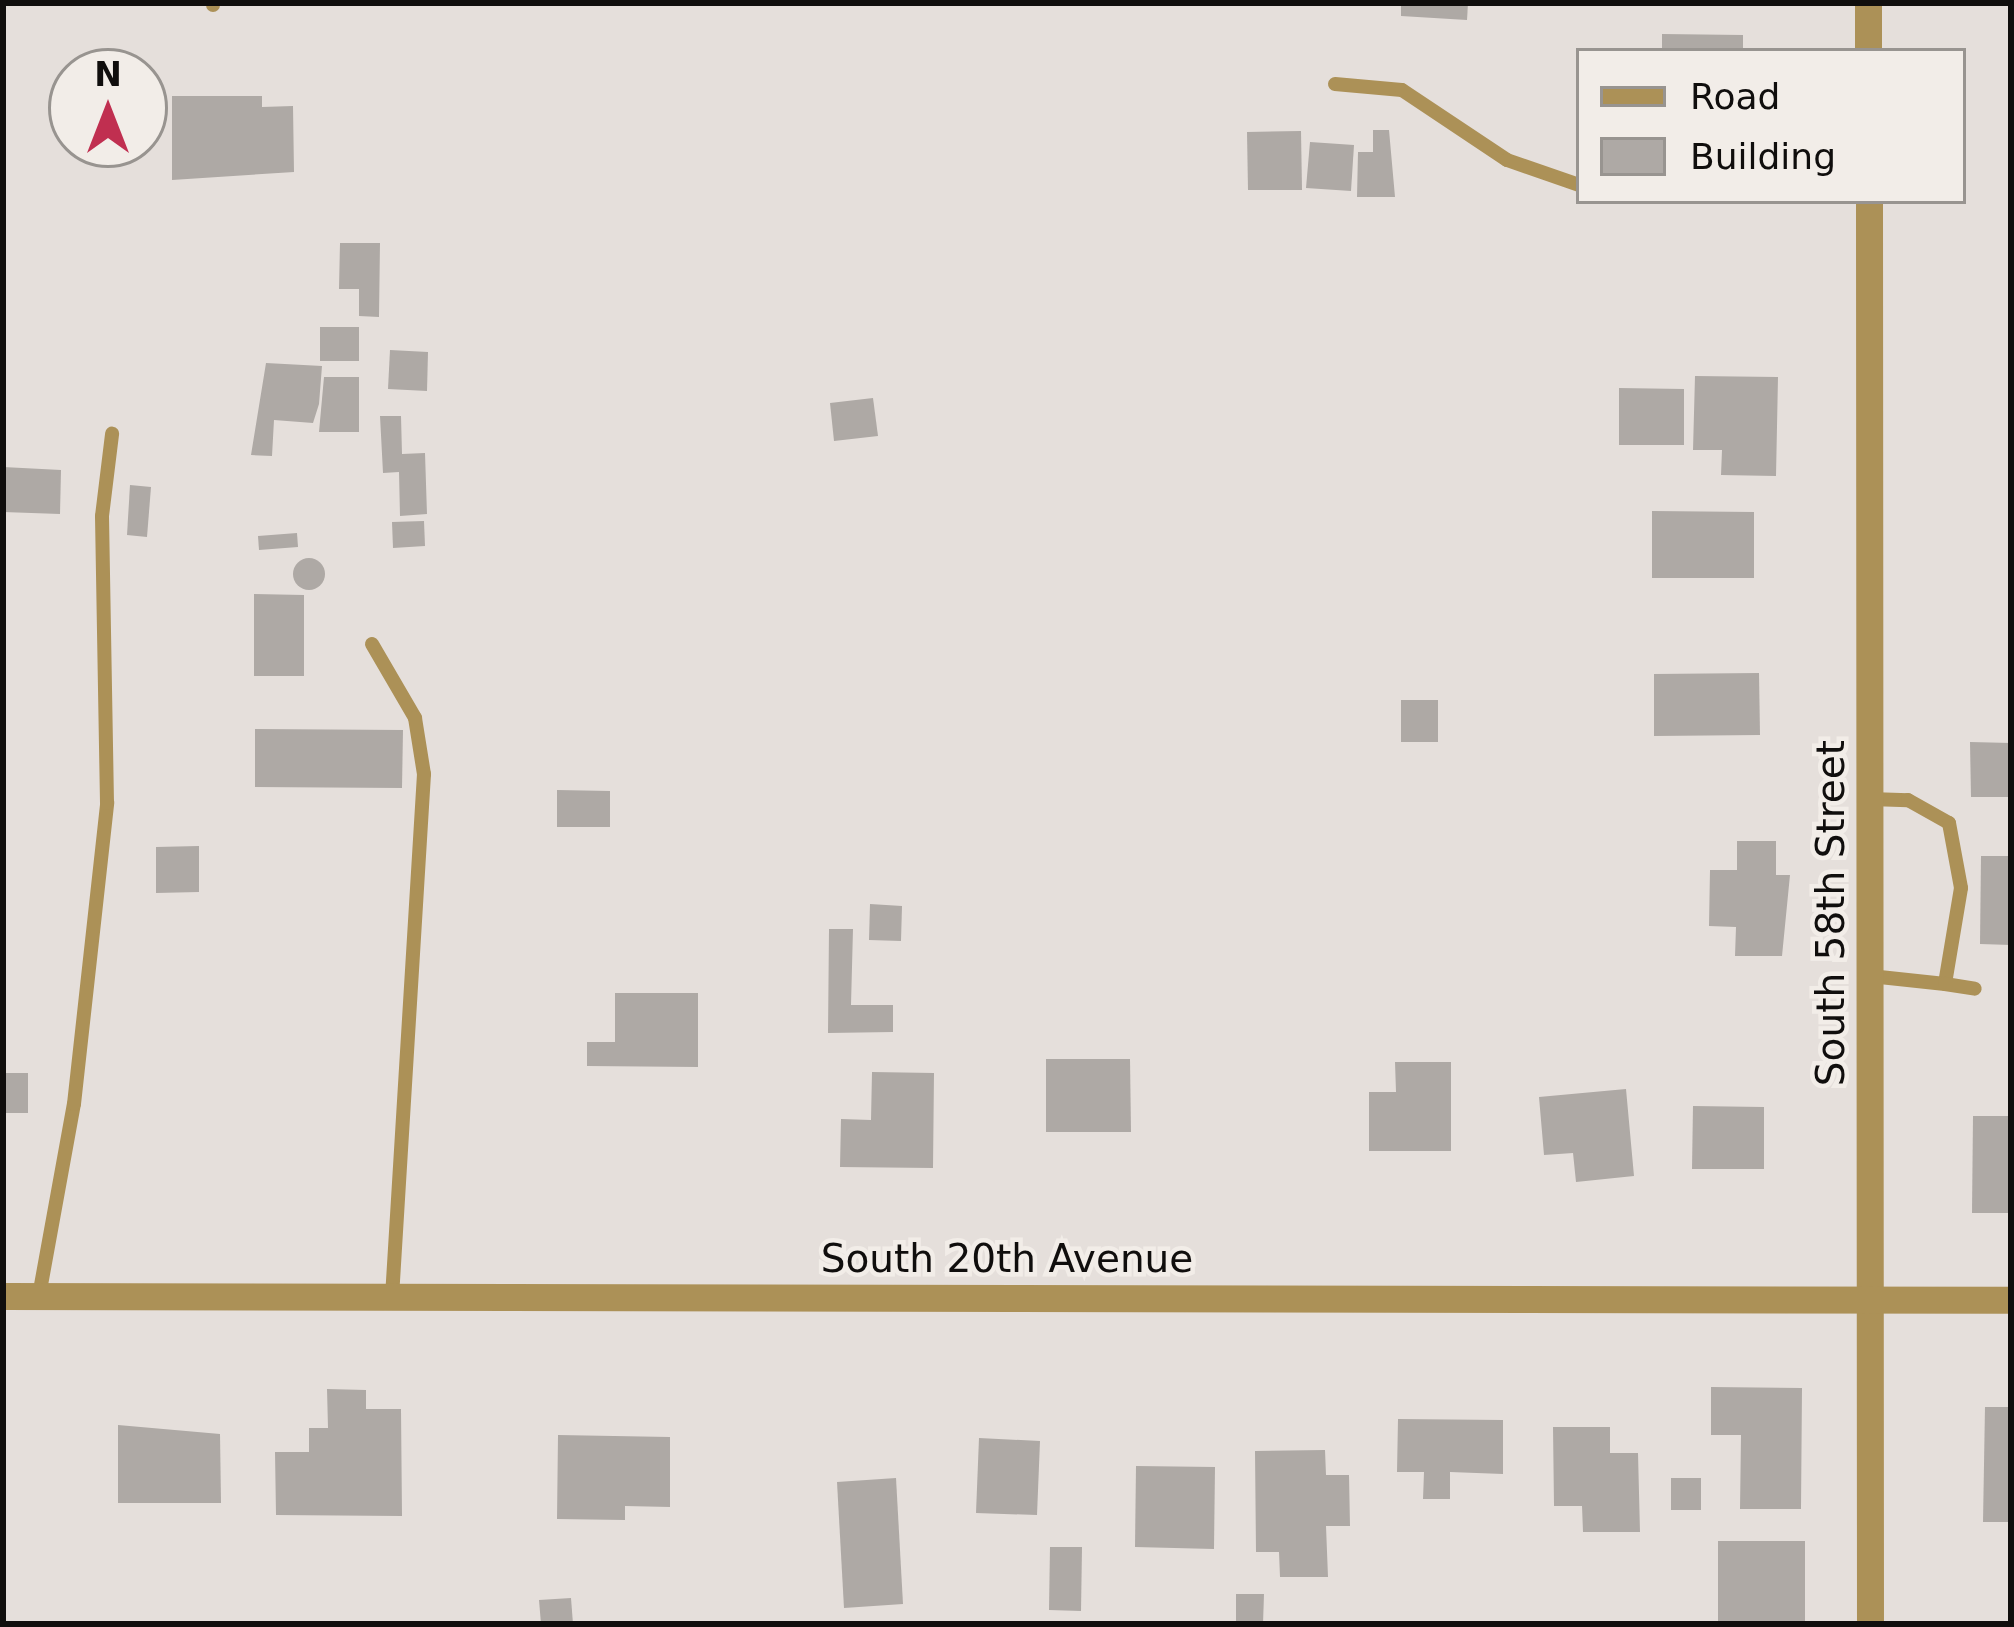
<!DOCTYPE html>
<html>
<head>
<meta charset="utf-8">
<style>
  body { margin:0 }
  #map { position:relative; width:2014px; height:1627px; overflow:hidden; background:#e5dfdb; font-family:"DejaVu Sans",sans-serif }
  div>[style] { position:absolute }
  [style*='--x'] { left:calc(var(--x)*1px); top:calc(var(--y)*1px); width:calc(var(--w)*1px); rotate:calc(var(--a)*1deg) }
  .building>* { inset:0; background:#aea9a5 }
  .round { border-radius:50% }
  .service>* { height:14px; margin:-7px; padding:0 7px; transform-origin:7px; border-radius:7px; background:#ac9157 }
  .minor>* { height:27px; margin:-13.5px; padding:0 13.5px; transform-origin:13.5px; border-radius:13.5px; background:#ac9157 }
  span { translate:-50% -50%; white-space:nowrap; text-align:center; line-height:1.15; -webkit-text-stroke:9px #f2ede8; paint-order:stroke }
  .street-label { font-size:39px; color:#100e0d }
  .frame { position:absolute; inset:0; border:6px solid #100e0d; pointer-events:none }
  .legend { position:absolute; left:1576px; top:48px; width:390px; height:156px; box-sizing:border-box; background:#f2ede8; border:3px solid #989490; margin:0; padding:15px 21px; list-style:none; font-size:36px; color:#100e0d }
  .legend li { display:flex; align-items:center; gap:24px; height:60px }
  .legend b { width:60px; border:3px solid #989490 }
  .north { position:absolute; left:48px; top:48px; width:120px; height:120px; box-sizing:border-box; background:#f2ede8; border:3px solid #989490; border-radius:50%; rotate:0deg; font-size:33px; font-weight:700; line-height:48px; text-align:center; color:#100e0d }
  .north::after { content:''; display:block; margin:auto; width:42px; height:54px; background:#c02f50; clip-path:polygon(50% 0,100% 100%,50% 72%,0 100%) }
</style>
</head>
<body>
<div id="map">
  <div class="building">
    <div style="clip-path:polygon(1401px 3px,1468px 3px,1467px 20px,1401px 16px)"></div>
    <div style="clip-path:polygon(1662px 34px,1743px 35px,1743px 51px,1662px 51px)"></div>
    <div style="clip-path:polygon(172px 96px,262px 96px,262px 107px,293px 106px,294px 172px,172px 180px)"></div>
    <div style="clip-path:polygon(1373px 130px,1389px 130px,1395px 197px,1357px 197px,1358px 152px,1373px 152px)"></div>
    <div style="clip-path:polygon(1301px 131px,1302px 190px,1248px 190px,1247px 132px)"></div>
    <div style="clip-path:polygon(1310px 142px,1354px 145px,1351px 191px,1306px 188px)"></div>
    <div style="clip-path:polygon(340px 243px,380px 243px,379px 317px,359px 316px,359px 289px,339px 289px)"></div>
    <div style="clip-path:polygon(320px 327px,359px 327px,359px 361px,320px 361px)"></div>
    <div style="clip-path:polygon(390px 350px,428px 352px,427px 391px,388px 389px)"></div>
    <div style="clip-path:polygon(266px 363px,322px 366px,319px 404px,313px 423px,274px 420px,272px 456px,251px 455px)"></div>
    <div style="clip-path:polygon(1695px 376px,1778px 377px,1776px 476px,1721px 475px,1722px 450px,1693px 450px)"></div>
    <div style="clip-path:polygon(324px 377px,359px 377px,359px 432px,319px 432px)"></div>
    <div style="clip-path:polygon(1619px 388px,1684px 389px,1684px 445px,1619px 445px)"></div>
    <div style="clip-path:polygon(873px 398px,878px 436px,834px 441px,830px 403px)"></div>
    <div style="clip-path:polygon(380px 416px,401px 416px,402px 454px,425px 453px,427px 514px,400px 516px,399px 472px,383px 473px)"></div>
    <div style="clip-path:polygon(3px 467px,61px 470px,60px 514px,3px 512px)"></div>
    <div style="clip-path:polygon(130px 485px,151px 487px,147px 537px,127px 535px)"></div>
    <div style="clip-path:polygon(1652px 511px,1754px 512px,1754px 578px,1652px 578px)"></div>
    <div style="clip-path:polygon(424px 521px,425px 546px,393px 548px,392px 522px)"></div>
    <div style="clip-path:polygon(297px 533px,298px 547px,259px 550px,258px 536px)"></div>
    <div class="round" style="left:293px;top:558px;width:32px;height:32px"></div>
    <div style="clip-path:polygon(254px 594px,304px 595px,304px 676px,254px 676px)"></div>
    <div style="clip-path:polygon(1759px 673px,1760px 735px,1654px 736px,1654px 674px)"></div>
    <div style="clip-path:polygon(1401px 700px,1438px 700px,1438px 742px,1401px 742px)"></div>
    <div style="clip-path:polygon(255px 729px,403px 730px,402px 788px,255px 787px)"></div>
    <div style="clip-path:polygon(1970px 742px,2011px 743px,2011px 797px,1971px 797px)"></div>
    <div style="clip-path:polygon(557px 790px,610px 791px,610px 827px,557px 827px)"></div>
    <div style="clip-path:polygon(1737px 841px,1776px 841px,1776px 875px,1790px 875px,1782px 956px,1735px 956px,1736px 927px,1709px 926px,1710px 870px,1737px 870px)"></div>
    <div style="clip-path:polygon(199px 846px,199px 892px,156px 893px,156px 847px)"></div>
    <div style="clip-path:polygon(1981px 856px,2011px 856px,2011px 945px,1980px 944px)"></div>
    <div style="clip-path:polygon(870px 904px,902px 906px,901px 941px,869px 940px)"></div>
    <div style="clip-path:polygon(829px 929px,853px 929px,851px 1005px,893px 1005px,893px 1032px,828px 1033px)"></div>
    <div style="clip-path:polygon(615px 993px,698px 993px,698px 1067px,587px 1066px,587px 1042px,615px 1042px)"></div>
    <div style="clip-path:polygon(1046px 1059px,1130px 1059px,1131px 1132px,1046px 1132px)"></div>
    <div style="clip-path:polygon(1395px 1062px,1451px 1062px,1451px 1151px,1369px 1151px,1369px 1092px,1396px 1092px)"></div>
    <div style="clip-path:polygon(872px 1072px,934px 1073px,933px 1168px,840px 1167px,841px 1119px,871px 1120px)"></div>
    <div style="clip-path:polygon(3px 1073px,28px 1073px,28px 1113px,3px 1113px)"></div>
    <div style="clip-path:polygon(1626px 1089px,1634px 1176px,1576px 1182px,1573px 1153px,1544px 1155px,1539px 1097px)"></div>
    <div style="clip-path:polygon(1693px 1106px,1764px 1107px,1764px 1169px,1692px 1169px)"></div>
    <div style="clip-path:polygon(1973px 1116px,2011px 1116px,2011px 1213px,1972px 1213px)"></div>
    <div style="clip-path:polygon(1711px 1387px,1802px 1388px,1801px 1509px,1740px 1509px,1741px 1435px,1711px 1435px)"></div>
    <div style="clip-path:polygon(327px 1389px,366px 1390px,366px 1409px,401px 1409px,402px 1516px,276px 1515px,275px 1452px,309px 1452px,309px 1428px,328px 1428px)"></div>
    <div style="clip-path:polygon(1985px 1407px,2011px 1407px,2011px 1522px,1983px 1522px)"></div>
    <div style="clip-path:polygon(1398px 1419px,1503px 1420px,1503px 1474px,1450px 1472px,1450px 1499px,1423px 1499px,1424px 1472px,1397px 1472px)"></div>
    <div style="clip-path:polygon(118px 1425px,220px 1434px,221px 1503px,118px 1503px)"></div>
    <div style="clip-path:polygon(1553px 1427px,1610px 1427px,1610px 1453px,1638px 1453px,1640px 1532px,1583px 1532px,1582px 1506px,1554px 1506px)"></div>
    <div style="clip-path:polygon(558px 1435px,670px 1437px,670px 1507px,625px 1506px,625px 1520px,557px 1519px)"></div>
    <div style="clip-path:polygon(979px 1438px,1040px 1441px,1037px 1515px,976px 1513px)"></div>
    <div style="clip-path:polygon(1325px 1450px,1326px 1475px,1349px 1475px,1350px 1526px,1326px 1526px,1328px 1577px,1280px 1577px,1279px 1552px,1256px 1552px,1255px 1451px)"></div>
    <div style="clip-path:polygon(1136px 1466px,1215px 1467px,1214px 1549px,1135px 1547px)"></div>
    <div style="clip-path:polygon(896px 1478px,903px 1604px,844px 1608px,837px 1482px)"></div>
    <div style="clip-path:polygon(1671px 1478px,1701px 1478px,1701px 1510px,1671px 1510px)"></div>
    <div style="clip-path:polygon(1718px 1541px,1805px 1541px,1805px 1624px,1718px 1624px)"></div>
    <div style="clip-path:polygon(1050px 1547px,1082px 1547px,1081px 1611px,1049px 1610px)"></div>
    <div style="clip-path:polygon(1236px 1594px,1264px 1594px,1263px 1624px,1236px 1624px)"></div>
    <div style="clip-path:polygon(571px 1598px,573px 1624px,541px 1624px,539px 1600px)"></div>
  </div>
  <div class="service">
    <div style="--x:213;--y:3;--w:2;--a:90"></div>
    <div style="--x:1335;--y:84;--w:67;--a:5.1"></div>
    <div style="--x:1402;--y:90;--w:126;--a:33.7"></div>
    <div style="--x:1507;--y:160;--w:76;--a:19.1"></div>
    <div style="--x:372;--y:644;--w:86;--a:59.8"></div>
    <div style="--x:415;--y:718;--w:57;--a:80.9"></div>
    <div style="--x:424;--y:774;--w:524;--a:93.5"></div>
    <div style="--x:1870;--y:799;--w:38;--a:2"></div>
    <div style="--x:1908;--y:800;--w:47;--a:29.3"></div>
    <div style="--x:1949;--y:823;--w:66;--a:79.5"></div>
    <div style="--x:1961;--y:888;--w:97;--a:99.5"></div>
    <div style="--x:1945;--y:984;--w:75;--a:-173.9"></div>
    <div style="--x:1945;--y:984;--w:30;--a:9"></div>
    <div style="--x:39;--y:1296;--w:195;--a:-79.7"></div>
    <div style="--x:74;--y:1104;--w:303;--a:-83.7"></div>
    <div style="--x:107;--y:803;--w:287;--a:-91"></div>
    <div style="--x:102;--y:516;--w:83;--a:-83"></div>
  </div>
  <div class="minor">
    <div style="--x:1868;--y:3;--w:48;--a:90"></div>
    <div style="--x:1869;--y:201;--w:1423;--a:89.96"></div>
    <div style="--x:3;--y:1296;--w:2008;--a:0.11"></div>
  </div>
  <div class="street-label">
    <span style="left:1831px;top:913px;rotate:-90deg">South 58th Street</span>
    <span style="left:1007px;top:1259px">South 20th Avenue</span>
  </div>
  <div class="frame"></div>
  <ul class="legend">
  <li><b style="height:15px;background:#ac9157"></b>Road</li>
  <li><b style="height:33px;background:#aea9a5"></b>Building</li>
  </ul>
  <div class="north">N</div>
</div>
</body>
</html>
